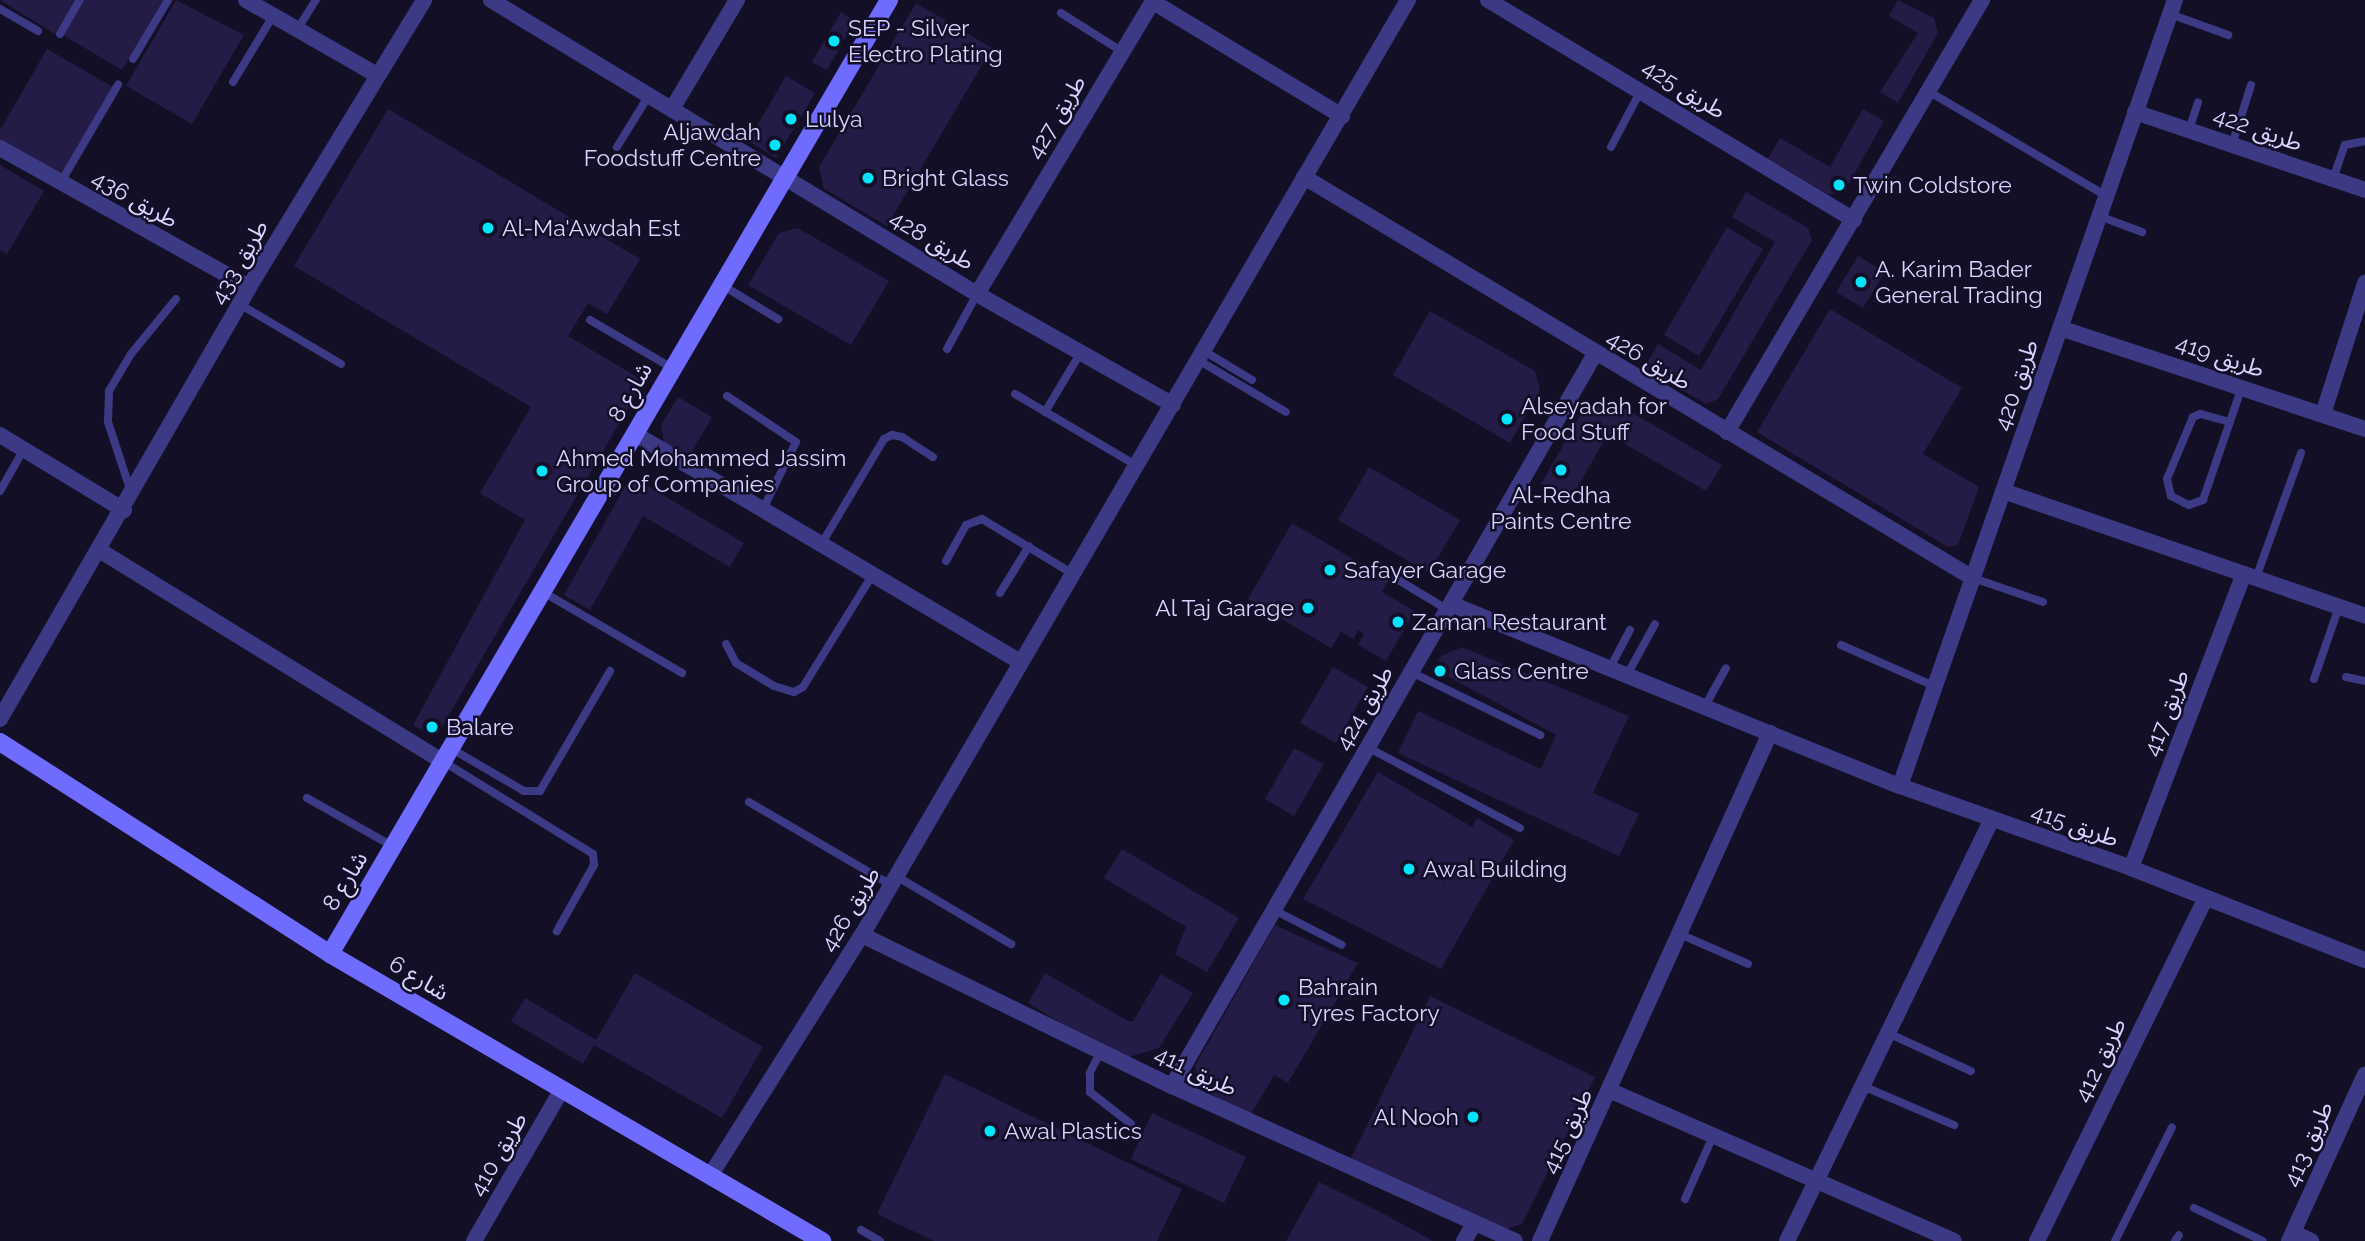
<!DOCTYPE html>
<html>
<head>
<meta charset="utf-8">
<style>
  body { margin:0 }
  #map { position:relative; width:2365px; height:1241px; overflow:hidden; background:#130f26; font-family:Raleway,"Noto Sans Arabic",sans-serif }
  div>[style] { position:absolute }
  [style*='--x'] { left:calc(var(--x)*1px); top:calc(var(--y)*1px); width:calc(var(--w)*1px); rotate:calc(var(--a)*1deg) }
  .building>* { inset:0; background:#241b47 }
  .lane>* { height:8px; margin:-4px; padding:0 4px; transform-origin:4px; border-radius:4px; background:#3d3a85 }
  .street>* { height:16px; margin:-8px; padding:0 8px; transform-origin:8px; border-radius:8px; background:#3d3a85 }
  .secondary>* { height:18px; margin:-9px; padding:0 9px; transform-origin:9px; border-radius:9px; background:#6f6bff }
  .dots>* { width:19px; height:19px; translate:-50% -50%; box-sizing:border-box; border:4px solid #130f26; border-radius:50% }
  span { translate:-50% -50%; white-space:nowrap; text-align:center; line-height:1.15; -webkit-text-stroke:5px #130f26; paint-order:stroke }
  .poi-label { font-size:23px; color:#d9d4ff }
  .left { translate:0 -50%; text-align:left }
  .right { translate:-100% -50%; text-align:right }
  .street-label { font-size:23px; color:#d9d4ff }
</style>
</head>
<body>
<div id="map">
  <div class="building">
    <div style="clip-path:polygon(0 0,75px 0,55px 34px)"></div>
    <div style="clip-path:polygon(83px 0,163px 0,122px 70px,63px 35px)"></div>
    <div style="clip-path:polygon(176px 0,244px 35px,192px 124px,126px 86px)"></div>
    <div style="clip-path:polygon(1898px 0,1934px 18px,1938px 33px,1898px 103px,1880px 92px,1918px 33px,1889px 16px)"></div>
    <div style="clip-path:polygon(916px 3px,992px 48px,887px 226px,824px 189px,819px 167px)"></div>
    <div style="clip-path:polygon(841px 12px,855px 21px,827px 70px,812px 62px)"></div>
    <div style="clip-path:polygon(47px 49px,113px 87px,61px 176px,0 140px,0 130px)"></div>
    <div style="clip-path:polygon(786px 76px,815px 93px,776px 158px,748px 141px)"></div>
    <div style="clip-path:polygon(388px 109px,640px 259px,607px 314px,588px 303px,568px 336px,644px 381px,440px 730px,427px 733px,413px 725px,525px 520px,480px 493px,531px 407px,294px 266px)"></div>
    <div style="clip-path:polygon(1863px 109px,1884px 121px,1844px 192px,1829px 195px,1768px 159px,1780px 138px,1830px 167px)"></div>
    <div style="clip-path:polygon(0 165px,44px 191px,7px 254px,0 250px)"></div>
    <div style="clip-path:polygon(1746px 192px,1808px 228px,1812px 240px,1718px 399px,1706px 404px,1644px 368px,1658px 344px,1701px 370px,1775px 242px,1732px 217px)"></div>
    <div style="clip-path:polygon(1727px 227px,1763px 249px,1699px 356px,1664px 335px)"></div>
    <div style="clip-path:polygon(798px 228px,889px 281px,851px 345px,748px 285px,779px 233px)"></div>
    <div style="clip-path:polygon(1858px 256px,1885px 272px,1863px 308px,1836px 292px)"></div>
    <div style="clip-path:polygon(1830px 309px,1962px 388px,1923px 454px,1979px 487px,1958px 545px,1948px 547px,1757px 432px)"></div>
    <div style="clip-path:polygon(1430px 311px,1535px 371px,1540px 390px,1510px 443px,1393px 375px)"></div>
    <div style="clip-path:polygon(678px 397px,712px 417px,689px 457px,664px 443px,661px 425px)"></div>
    <div style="clip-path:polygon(1609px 399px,1722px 465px,1706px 491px,1608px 434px,1570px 500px,1541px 484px,1585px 407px)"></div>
    <div style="clip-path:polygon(1369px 467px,1460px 520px,1429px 573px,1338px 520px)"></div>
    <div style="clip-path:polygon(639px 481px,744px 543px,730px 567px,643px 516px,590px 610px,564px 595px,627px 483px)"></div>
    <div style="clip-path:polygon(1292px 523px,1389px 580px,1382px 592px,1415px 611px,1386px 661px,1358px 645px,1364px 634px,1358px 630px,1354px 639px,1341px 632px,1331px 648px,1248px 599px)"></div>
    <div style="clip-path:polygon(1462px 647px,1629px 716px,1593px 793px,1639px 814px,1619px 856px,1398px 753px,1418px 711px,1541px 769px,1556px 735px,1434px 669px,1441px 656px)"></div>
    <div style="clip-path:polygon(1333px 667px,1368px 687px,1336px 743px,1300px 723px)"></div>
    <div style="clip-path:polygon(1294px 748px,1324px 764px,1294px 816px,1265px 799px)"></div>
    <div style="clip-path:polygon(1378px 772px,1472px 827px,1477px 818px,1514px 840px,1441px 969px,1303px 899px)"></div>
    <div style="clip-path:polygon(1122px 849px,1239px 918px,1207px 972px,1175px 954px,1186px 927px,1104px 878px)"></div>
    <div style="clip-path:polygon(1275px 925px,1358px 963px,1288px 1083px,1274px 1075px,1250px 1116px,1201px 1088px,1195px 1066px)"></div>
    <div style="clip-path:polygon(635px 973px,763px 1047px,722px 1118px,594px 1045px,583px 1064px,511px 1021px,525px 998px,596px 1040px)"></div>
    <div style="clip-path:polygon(1045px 973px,1128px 1021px,1133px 1021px,1161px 974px,1193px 993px,1159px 1048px,1122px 1059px,1028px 1003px)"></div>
    <div style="clip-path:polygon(1430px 996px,1595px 1077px,1522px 1224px,1501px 1231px,1351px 1158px)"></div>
    <div style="clip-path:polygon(945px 1074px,1182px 1189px,1157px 1241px,934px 1241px,877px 1214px)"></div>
    <div style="clip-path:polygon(1152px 1113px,1246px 1157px,1224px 1203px,1131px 1159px)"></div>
    <div style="clip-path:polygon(1319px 1182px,1386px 1215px,1433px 1241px,1286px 1241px)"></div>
  </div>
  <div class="lane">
    <div style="--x:0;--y:9;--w:44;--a:30.1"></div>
    <div style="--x:1061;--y:13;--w:71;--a:32.3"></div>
    <div style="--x:2170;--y:14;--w:62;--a:19.9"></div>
    <div style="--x:297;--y:30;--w:36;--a:-58"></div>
    <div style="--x:60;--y:34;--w:39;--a:-60"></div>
    <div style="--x:133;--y:59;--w:69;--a:-59.3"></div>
    <div style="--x:233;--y:82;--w:77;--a:-58.8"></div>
    <div style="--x:1928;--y:91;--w:207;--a:30.5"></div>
    <div style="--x:2189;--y:130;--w:29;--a:-72"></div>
    <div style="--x:2232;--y:145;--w:63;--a:-72.4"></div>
    <div style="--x:617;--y:147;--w:61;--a:-58.4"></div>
    <div style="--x:1611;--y:147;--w:62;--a:-62.2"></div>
    <div style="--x:2333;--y:179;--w:36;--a:-71"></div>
    <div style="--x:2345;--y:145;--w:20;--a:-11"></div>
    <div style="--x:61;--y:182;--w:113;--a:-59.6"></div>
    <div style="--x:2099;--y:216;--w:46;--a:20.4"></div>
    <div style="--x:722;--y:285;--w:66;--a:31.3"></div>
    <div style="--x:241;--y:305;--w:116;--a:30.5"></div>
    <div style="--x:590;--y:320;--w:95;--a:30.3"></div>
    <div style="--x:947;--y:349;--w:63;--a:-61.4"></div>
    <div style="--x:1204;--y:351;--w:56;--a:31.1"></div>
    <div style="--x:1198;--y:360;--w:102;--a:30.6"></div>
    <div style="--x:1015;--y:394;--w:142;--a:30.5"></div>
    <div style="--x:727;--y:396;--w:83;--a:33.7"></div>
    <div style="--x:796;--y:442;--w:75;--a:116.2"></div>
    <div style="--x:1045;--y:412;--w:70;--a:-59"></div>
    <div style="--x:2230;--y:422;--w:31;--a:-165"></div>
    <div style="--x:2200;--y:414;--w:8;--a:157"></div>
    <div style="--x:2193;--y:417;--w:67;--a:112.8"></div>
    <div style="--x:2167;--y:479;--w:17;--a:77"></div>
    <div style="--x:2171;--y:496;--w:20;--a:27"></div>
    <div style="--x:2189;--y:505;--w:15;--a:-20"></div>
    <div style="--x:2203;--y:500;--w:120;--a:-71"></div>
    <div style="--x:130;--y:489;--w:71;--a:-108.2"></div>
    <div style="--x:108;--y:422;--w:31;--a:-88"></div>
    <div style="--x:109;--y:391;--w:43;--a:-59.3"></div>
    <div style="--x:131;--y:354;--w:71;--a:-50.7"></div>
    <div style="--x:0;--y:491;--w:48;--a:-60.3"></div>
    <div style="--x:822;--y:543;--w:121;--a:-59.2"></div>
    <div style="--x:884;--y:439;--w:9;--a:-27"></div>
    <div style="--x:892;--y:435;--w:10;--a:11"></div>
    <div style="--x:902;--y:437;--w:37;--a:33"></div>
    <div style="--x:946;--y:561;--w:41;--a:-60.9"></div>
    <div style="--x:966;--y:525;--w:17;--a:-21"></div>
    <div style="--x:982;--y:519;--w:106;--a:31.1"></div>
    <div style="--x:1395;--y:578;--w:62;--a:31.1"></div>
    <div style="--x:1973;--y:578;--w:74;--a:18.9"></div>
    <div style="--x:2256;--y:578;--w:133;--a:-70.2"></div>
    <div style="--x:543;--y:592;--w:161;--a:30.2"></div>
    <div style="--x:1000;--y:593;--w:55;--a:-58.3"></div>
    <div style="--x:726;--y:644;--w:21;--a:62"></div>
    <div style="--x:736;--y:663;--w:44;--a:31.2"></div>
    <div style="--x:774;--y:686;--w:21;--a:17"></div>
    <div style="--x:794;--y:692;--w:10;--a:-29"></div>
    <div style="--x:803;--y:687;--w:133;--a:-58.2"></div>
    <div style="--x:1841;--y:645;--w:102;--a:23.8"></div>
    <div style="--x:1610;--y:668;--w:43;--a:-62.2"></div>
    <div style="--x:1411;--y:672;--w:144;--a:26"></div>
    <div style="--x:1627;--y:675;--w:58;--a:-61.2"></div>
    <div style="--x:2346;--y:677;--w:19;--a:12"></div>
    <div style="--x:2314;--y:679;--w:76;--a:-70.9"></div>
    <div style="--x:1705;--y:706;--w:43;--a:-61.1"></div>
    <div style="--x:1367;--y:747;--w:173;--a:27.9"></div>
    <div style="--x:452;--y:749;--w:83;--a:30.3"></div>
    <div style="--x:524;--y:791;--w:16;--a:0"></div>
    <div style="--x:540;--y:791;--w:139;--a:-59.7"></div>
    <div style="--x:444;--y:762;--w:175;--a:31.7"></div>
    <div style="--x:593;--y:854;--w:11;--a:85"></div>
    <div style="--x:594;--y:865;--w:76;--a:119.3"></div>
    <div style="--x:307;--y:798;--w:100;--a:29.4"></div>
    <div style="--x:749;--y:802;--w:164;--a:30.3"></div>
    <div style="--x:896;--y:876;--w:134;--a:30.6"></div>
    <div style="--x:1274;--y:910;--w:76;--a:27.2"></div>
    <div style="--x:1682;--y:935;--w:72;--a:23.7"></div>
    <div style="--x:1890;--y:1034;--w:89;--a:24.6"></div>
    <div style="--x:1101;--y:1051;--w:25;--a:117"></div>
    <div style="--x:1090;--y:1073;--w:19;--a:90"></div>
    <div style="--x:1090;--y:1092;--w:52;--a:38"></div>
    <div style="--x:1865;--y:1087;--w:97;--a:23.1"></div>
    <div style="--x:1685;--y:1199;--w:69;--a:-66"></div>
    <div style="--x:2194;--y:1208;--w:76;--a:25.6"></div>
    <div style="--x:861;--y:1230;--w:22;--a:30"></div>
    <div style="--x:2115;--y:1241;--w:127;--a:-63.4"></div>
    <div style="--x:2175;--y:1241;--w:7;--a:-56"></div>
  </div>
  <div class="street">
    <div style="--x:246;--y:0;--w:151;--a:29.8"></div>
    <div style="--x:491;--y:0;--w:568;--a:31.17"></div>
    <div style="--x:977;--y:294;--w:225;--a:29.5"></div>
    <div style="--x:1488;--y:0;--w:427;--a:31"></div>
    <div style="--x:1153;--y:2;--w:221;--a:31.1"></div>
    <div style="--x:672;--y:109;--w:127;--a:-59.2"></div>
    <div style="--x:2135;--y:112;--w:243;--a:18.7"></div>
    <div style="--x:0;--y:148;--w:285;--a:29.2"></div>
    <div style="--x:1304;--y:177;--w:780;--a:30.94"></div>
    <div style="--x:977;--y:294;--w:343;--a:-59"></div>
    <div style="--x:2060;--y:328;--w:321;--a:18.3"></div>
    <div style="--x:2323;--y:414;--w:138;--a:-72.2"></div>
    <div style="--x:1727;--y:432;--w:502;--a:-59.45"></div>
    <div style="--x:635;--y:434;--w:448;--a:30.6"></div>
    <div style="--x:0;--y:435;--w:145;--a:31.2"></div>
    <div style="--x:2003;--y:491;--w:383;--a:19"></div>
    <div style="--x:99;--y:550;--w:405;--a:31.6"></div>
    <div style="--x:1451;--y:604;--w:484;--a:22.1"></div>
    <div style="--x:1900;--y:786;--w:245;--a:19.5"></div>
    <div style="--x:2131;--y:868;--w:251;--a:21.5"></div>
    <div style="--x:0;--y:719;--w:499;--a:-60"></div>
    <div style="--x:249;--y:287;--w:336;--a:-58.6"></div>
    <div style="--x:1900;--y:786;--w:833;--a:-70.72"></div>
    <div style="--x:2131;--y:868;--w:315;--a:-69"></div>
    <div style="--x:862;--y:935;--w:345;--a:26"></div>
    <div style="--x:1172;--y:1086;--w:376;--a:24.3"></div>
    <div style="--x:1172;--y:1086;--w:845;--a:-59.98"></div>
    <div style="--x:1611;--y:1091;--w:374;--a:23.6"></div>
    <div style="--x:710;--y:1176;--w:285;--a:-57.8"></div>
    <div style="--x:862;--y:935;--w:1083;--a:-59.72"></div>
    <div style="--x:2294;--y:1233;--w:19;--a:25"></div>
    <div style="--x:474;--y:1241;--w:176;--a:-59.9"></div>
    <div style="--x:1464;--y:1241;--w:20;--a:-60"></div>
    <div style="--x:1540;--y:1241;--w:558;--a:-65.64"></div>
    <div style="--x:1787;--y:1241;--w:468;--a:-64.1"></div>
    <div style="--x:2037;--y:1241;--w:380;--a:-63.8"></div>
    <div style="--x:2289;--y:1241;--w:183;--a:-65.5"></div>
  </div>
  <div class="secondary">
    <div style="--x:0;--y:742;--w:392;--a:32.7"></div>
    <div style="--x:330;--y:954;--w:570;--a:30.26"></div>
    <div style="--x:330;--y:954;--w:1106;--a:-59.63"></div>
  </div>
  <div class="dots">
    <div style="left:834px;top:41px;background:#00e5ff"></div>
    <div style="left:791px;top:119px;background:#00e5ff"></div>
    <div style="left:775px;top:145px;background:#00e5ff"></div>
    <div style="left:868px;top:178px;background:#00e5ff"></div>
    <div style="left:1839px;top:185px;background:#00e5ff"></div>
    <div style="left:488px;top:228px;background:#00e5ff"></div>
    <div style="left:1861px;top:282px;background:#00e5ff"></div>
    <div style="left:1507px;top:419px;background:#00e5ff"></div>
    <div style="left:1561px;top:470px;background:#00e5ff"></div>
    <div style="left:542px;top:471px;background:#00e5ff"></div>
    <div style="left:1330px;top:570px;background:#00e5ff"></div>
    <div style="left:1308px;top:608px;background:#00e5ff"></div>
    <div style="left:1398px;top:622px;background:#00e5ff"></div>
    <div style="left:1440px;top:671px;background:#00e5ff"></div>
    <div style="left:432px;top:727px;background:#00e5ff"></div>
    <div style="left:1409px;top:869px;background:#00e5ff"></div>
    <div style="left:1284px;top:1000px;background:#00e5ff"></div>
    <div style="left:1473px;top:1117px;background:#00e5ff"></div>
    <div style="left:990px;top:1131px;background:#00e5ff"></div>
  </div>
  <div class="poi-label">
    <span class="left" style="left:848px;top:41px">SEP - Silver<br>Electro Plating</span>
    <span class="left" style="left:805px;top:119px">Lulya</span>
    <span class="right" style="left:761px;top:145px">Aljawdah<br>Foodstuff Centre</span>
    <span class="left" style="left:882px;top:178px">Bright Glass</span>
    <span class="left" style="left:1853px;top:185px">Twin Coldstore</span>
    <span class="left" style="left:502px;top:228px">Al-Ma'Awdah Est</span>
    <span class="left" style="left:1875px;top:282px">A. Karim Bader<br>General Trading</span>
    <span class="left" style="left:1521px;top:419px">Alseyadah for<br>Food Stuff</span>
    <span class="left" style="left:556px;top:471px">Ahmed Mohammed Jassim<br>Group of Companies</span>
    <span style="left:1561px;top:508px">Al-Redha<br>Paints Centre</span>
    <span class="left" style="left:1344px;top:570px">Safayer Garage</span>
    <span class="right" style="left:1294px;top:608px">Al Taj Garage</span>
    <span class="left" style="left:1412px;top:622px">Zaman Restaurant</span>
    <span class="left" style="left:1454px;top:671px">Glass Centre</span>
    <span class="left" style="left:446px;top:727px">Balare</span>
    <span class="left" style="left:1423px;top:869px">Awal Building</span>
    <span class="left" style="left:1298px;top:1000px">Bahrain<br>Tyres Factory</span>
    <span class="right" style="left:1459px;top:1117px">Al Nooh</span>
    <span class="left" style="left:1004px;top:1131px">Awal Plastics</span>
  </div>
  <div class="street-label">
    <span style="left:1684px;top:89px;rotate:31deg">طريق 425</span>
    <span style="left:1056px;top:117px;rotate:-59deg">طريق 427</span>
    <span style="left:2258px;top:129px;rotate:19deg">طريق 422</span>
    <span style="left:135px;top:199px;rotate:29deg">طريق 436</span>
    <span style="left:932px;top:240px;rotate:31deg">طريق 428</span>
    <span style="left:239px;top:262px;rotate:-60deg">طريق 433</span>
    <span style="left:2220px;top:356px;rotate:18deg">طريق 419</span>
    <span style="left:1649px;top:360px;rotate:31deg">طريق 426</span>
    <span style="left:2016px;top:385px;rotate:-71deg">طريق 420</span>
    <span style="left:630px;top:392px;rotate:-60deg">شارع 8</span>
    <span style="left:1364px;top:708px;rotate:-60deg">طريق 424</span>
    <span style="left:2166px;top:713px;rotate:-69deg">طريق 417</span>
    <span style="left:2075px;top:825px;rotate:19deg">طريق 415</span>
    <span style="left:345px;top:881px;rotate:-59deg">شارع 8</span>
    <span style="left:850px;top:909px;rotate:-59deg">طريق 426</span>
    <span style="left:419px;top:978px;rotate:31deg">شارع 6</span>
    <span style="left:2100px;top:1060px;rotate:-64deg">طريق 412</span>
    <span style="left:1196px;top:1071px;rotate:25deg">طريق 411</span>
    <span style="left:1567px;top:1131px;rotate:-65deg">طريق 415</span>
    <span style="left:2308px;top:1144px;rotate:-66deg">طريق 413</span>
    <span style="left:498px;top:1154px;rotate:-60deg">طريق 410</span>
  </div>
</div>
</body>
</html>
